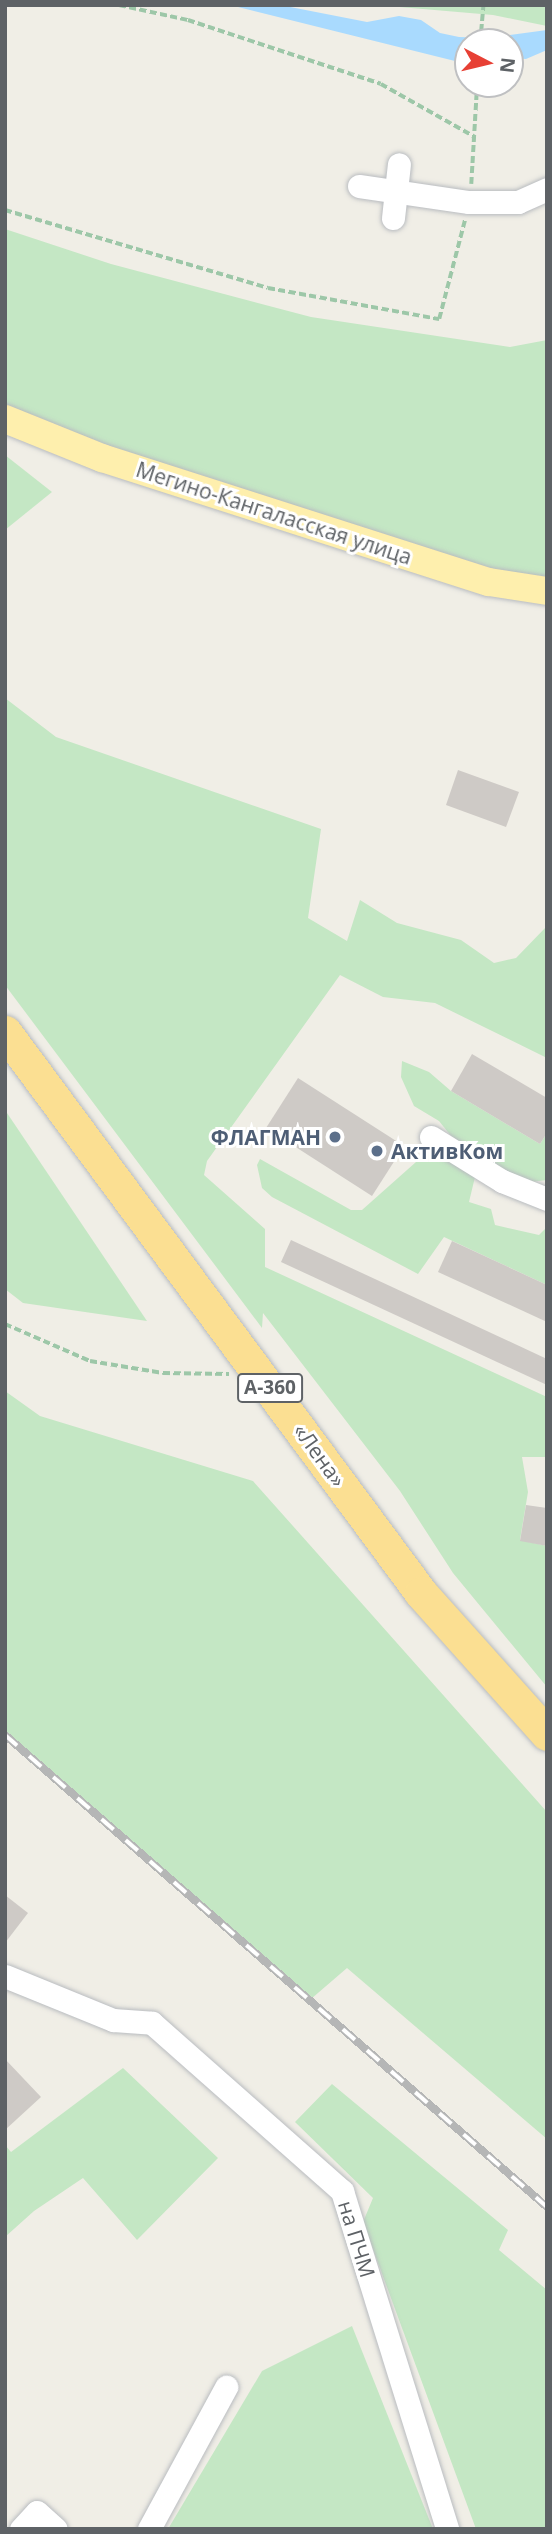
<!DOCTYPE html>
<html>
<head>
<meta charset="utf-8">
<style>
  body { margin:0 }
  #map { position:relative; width:552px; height:2534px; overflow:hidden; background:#f0eee6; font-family:"Open Sans",sans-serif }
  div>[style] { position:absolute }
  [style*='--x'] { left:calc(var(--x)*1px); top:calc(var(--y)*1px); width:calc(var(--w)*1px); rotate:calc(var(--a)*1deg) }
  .green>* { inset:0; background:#c4e7c4 }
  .water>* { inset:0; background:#a9dafe }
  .building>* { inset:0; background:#cecac6 }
  .path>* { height:3.5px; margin-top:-1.75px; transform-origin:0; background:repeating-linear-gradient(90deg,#9dc7a8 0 7px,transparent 0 10.5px) }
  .roads { filter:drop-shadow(0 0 2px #b9bcc0) drop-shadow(0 0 2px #b9bcc0) }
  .minor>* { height:23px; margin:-11.5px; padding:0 11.5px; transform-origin:11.5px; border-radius:11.5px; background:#fff }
  .major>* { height:28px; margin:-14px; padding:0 14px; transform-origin:14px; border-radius:14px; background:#feefad }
  .highway>* { height:33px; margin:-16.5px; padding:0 16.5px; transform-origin:16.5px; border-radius:16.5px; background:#fbdf92 }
  .rail>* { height:8px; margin-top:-4px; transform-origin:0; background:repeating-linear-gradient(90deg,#fff 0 16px,#b5b6b6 0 32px); box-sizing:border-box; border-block:2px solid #b5b6b6 }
  .dots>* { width:19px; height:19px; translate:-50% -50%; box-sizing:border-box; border:4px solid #fff; border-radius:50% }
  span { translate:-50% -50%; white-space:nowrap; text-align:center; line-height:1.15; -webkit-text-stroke:6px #fff; paint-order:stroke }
  .shield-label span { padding:2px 5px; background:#fff; border:2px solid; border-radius:5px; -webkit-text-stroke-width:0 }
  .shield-label { font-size:19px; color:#5e6266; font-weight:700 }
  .street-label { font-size:21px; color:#5e6266 }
  .service-label { font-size:21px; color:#4e5e75; font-weight:700 }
  .right { translate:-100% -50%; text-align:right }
  .left { translate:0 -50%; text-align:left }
  .frame { position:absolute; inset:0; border:7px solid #5e6266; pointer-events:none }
  .north { position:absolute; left:454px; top:28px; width:70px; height:70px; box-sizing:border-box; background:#fff; border:2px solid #bfc0c2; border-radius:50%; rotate:97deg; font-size:19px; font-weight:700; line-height:28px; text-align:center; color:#5e6266 }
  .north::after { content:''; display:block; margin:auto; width:24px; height:32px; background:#e74035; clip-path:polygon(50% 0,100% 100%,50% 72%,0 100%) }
</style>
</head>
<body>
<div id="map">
  <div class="green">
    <div style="clip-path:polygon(376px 5px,547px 5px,547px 26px,493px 15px)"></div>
    <div style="clip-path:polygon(5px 229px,111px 264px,311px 317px,510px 347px,547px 340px,547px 591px,5px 419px)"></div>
    <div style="clip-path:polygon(5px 455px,52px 492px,5px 530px)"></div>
    <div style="clip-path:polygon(5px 698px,56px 737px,321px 829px,308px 918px,347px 941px,360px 900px,397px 923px,461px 940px,494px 963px,516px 958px,547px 926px,547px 1058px,435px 1003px,383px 997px,340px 975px,207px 1161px,204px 1175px,265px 1229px,265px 1267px,547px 1397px,547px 1457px,522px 1457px,528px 1492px,520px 1540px,547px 1546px,547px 1687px,453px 1573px,400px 1491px,263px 1313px,262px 1328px,5px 985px)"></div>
    <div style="clip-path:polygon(402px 1061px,429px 1072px,451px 1091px,540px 1144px,547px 1133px,547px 1180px,522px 1183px,455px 1141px,439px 1121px,414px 1106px,401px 1077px)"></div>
    <div style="clip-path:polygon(5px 1110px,147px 1321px,23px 1303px,5px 1289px)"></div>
    <div style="clip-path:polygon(425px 1154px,446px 1155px,475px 1177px,469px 1202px,491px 1209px,495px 1225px,539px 1235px,547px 1227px,547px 1285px,444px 1237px,418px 1274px,272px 1197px,262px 1188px,257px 1165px,260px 1159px,351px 1210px,362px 1210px)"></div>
    <div style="clip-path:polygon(5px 1391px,40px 1416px,253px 1481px,547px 1812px,547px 2139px,347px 1968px,311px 1999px,5px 1734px)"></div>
    <div style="clip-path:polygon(123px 2068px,218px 2158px,137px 2240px,83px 2178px,34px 2211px,5px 2237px,5px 2145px,11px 2152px)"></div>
    <div style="clip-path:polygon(332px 2084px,508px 2230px,499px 2250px,547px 2290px,547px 2529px,476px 2529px,363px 2222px,373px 2198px,295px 2122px)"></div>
    <div style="clip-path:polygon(352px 2326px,433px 2529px,168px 2529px,262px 2371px)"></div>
  </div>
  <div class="water">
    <div style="clip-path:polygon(230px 5px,280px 5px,367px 22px,399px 16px,421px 20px,440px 33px,459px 37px,487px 38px,547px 30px,547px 50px,526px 59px,510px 58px,510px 42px,468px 42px,467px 64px)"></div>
  </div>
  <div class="building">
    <div style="clip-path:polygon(458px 770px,519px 792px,506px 827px,446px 805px)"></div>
    <div style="clip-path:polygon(472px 1054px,547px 1098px,547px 1133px,540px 1144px,451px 1091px)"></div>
    <div style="clip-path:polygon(298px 1078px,404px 1146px,372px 1196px,266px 1128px)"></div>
    <div style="clip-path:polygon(291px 1240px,547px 1359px,547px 1385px,281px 1262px)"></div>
    <div style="clip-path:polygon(452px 1241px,547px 1285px,547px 1322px,438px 1272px)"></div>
    <div style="clip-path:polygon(526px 1505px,547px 1508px,547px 1546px,520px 1541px)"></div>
    <div style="clip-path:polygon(5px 1895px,28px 1913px,5px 1943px)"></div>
    <div style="clip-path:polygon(5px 2059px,41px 2097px,5px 2130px)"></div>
  </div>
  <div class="path">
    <div style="--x:119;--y:5;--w:71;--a:12.3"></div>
    <div style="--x:188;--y:20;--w:203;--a:18.3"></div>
    <div style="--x:381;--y:84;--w:108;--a:29.4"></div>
    <div style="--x:480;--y:42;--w:37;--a:-85"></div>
    <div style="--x:471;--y:184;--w:100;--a:-86.6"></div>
    <div style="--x:5;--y:210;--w:274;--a:16.5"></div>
    <div style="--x:268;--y:288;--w:174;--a:10.3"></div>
    <div style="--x:439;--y:319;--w:103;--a:-75.4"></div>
    <div style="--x:5;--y:1324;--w:93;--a:23.5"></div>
    <div style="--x:90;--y:1361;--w:74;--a:9.3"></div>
    <div style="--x:163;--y:1373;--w:66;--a:0.9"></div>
  </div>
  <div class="roads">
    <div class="minor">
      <div style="--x:359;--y:186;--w:111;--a:8.3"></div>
      <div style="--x:469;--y:202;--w:49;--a:0"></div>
      <div style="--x:518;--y:202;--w:32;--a:-24"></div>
      <div style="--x:393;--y:218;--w:54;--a:-83.7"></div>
      <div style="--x:431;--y:1137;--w:84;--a:31.8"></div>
      <div style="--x:502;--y:1181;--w:48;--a:21.8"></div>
      <div style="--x:5;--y:1976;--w:117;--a:22.2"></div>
      <div style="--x:113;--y:2020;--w:39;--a:4"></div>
      <div style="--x:152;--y:2023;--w:254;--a:41.5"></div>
      <div style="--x:342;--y:2191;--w:354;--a:72.7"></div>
      <div style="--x:21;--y:2529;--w:23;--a:-47"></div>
      <div style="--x:37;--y:2512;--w:25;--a:42"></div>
      <div style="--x:149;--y:2529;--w:162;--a:-61.5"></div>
    </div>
    <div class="major">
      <div style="--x:5;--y:419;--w:105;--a:21.9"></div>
      <div style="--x:102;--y:458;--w:406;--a:17.8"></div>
      <div style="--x:489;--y:582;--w:59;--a:8.8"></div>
    </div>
    <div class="highway">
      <div style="--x:5;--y:1032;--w:698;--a:53.44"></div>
      <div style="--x:421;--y:1593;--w:189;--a:48.2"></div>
    </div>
  </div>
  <div class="rail">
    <div style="--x:5;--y:1735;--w:719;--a:41.05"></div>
  </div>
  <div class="dots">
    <div style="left:335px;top:1137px;background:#5c6f8a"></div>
    <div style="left:377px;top:1151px;background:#5c6f8a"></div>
  </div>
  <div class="shield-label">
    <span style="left:270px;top:1388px">А-360</span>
  </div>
  <div class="street-label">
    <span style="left:274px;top:513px;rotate:18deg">Мегино-Кангаласская улица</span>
    <span style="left:320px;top:1455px;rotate:54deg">«Лена»</span>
    <span style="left:357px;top:2239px;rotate:73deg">на ПЧМ</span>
  </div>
  <div class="service-label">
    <span class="right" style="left:321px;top:1137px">ФЛАГМАН</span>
    <span class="left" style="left:391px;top:1151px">АктивКом</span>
  </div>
  <div class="frame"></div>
  <div class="north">N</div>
</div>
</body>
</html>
